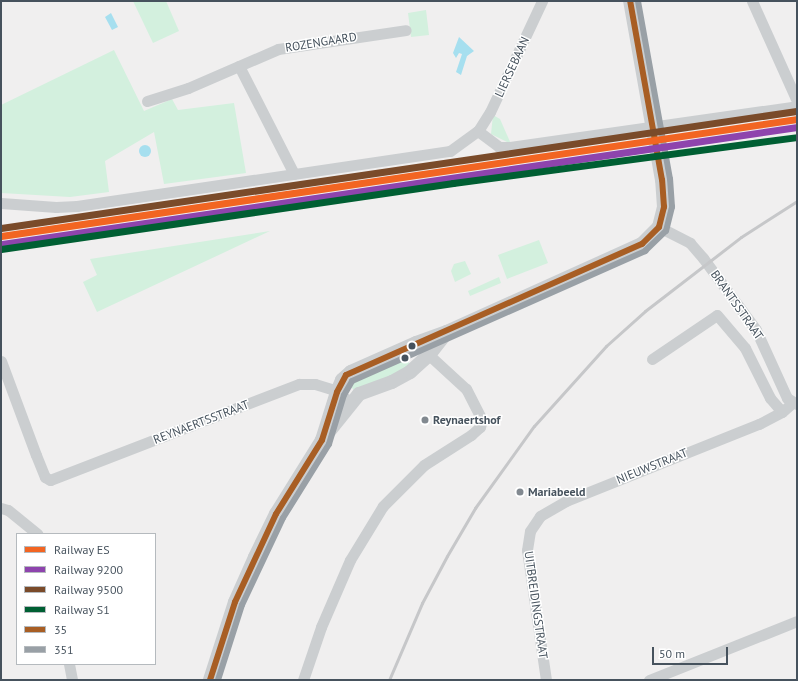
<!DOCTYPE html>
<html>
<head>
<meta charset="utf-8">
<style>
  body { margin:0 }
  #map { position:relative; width:798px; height:681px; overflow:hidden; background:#f0efef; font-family:"PT Sans",sans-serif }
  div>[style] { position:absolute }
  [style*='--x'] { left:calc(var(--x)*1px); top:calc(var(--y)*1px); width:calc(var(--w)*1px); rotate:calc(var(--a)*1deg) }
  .green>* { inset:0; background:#d3f0de }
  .water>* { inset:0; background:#a6dfef }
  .round { border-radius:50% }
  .minor>* { height:11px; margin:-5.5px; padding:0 5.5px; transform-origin:5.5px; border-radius:5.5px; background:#cbced0 }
  .tertiary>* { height:14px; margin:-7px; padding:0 7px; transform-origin:7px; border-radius:7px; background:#cbced0 }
  .rail>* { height:3px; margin:-1.5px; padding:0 1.5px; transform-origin:1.5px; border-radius:1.5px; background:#c6c7c9 }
  .bus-1>* { height:6px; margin:-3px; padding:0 3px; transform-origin:3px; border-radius:3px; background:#a85e24 }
  .bus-2>* { height:6px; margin:-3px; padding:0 3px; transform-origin:3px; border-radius:3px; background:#99a0a6 }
  .rail-1>* { height:7px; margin:-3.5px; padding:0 3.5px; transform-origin:3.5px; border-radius:3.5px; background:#f26522 }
  .rail-2>* { height:7px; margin:-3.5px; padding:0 3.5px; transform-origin:3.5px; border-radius:3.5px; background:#8e44ad }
  .rail-3>* { height:7px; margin:-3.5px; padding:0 3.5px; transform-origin:3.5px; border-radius:3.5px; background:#7a4b2a }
  .rail-4>* { height:7px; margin:-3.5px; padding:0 3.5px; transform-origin:3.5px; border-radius:3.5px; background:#005f33 }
  .dots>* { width:11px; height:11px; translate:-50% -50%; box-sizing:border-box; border:2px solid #fff; border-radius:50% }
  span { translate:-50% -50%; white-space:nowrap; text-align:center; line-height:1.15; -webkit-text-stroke:3px #fff; paint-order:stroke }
  .street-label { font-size:12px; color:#46525d }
  .poi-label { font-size:12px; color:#46525d; font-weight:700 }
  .left { translate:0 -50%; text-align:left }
  .frame { position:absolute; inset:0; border:2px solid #46525d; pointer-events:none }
  .legend { position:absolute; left:16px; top:533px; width:140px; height:132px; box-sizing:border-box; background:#fff; border:1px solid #b5babe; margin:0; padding:5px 7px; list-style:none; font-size:12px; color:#46525d }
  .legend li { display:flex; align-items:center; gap:8px; height:20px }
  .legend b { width:20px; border:1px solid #b5babe }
  .scale { position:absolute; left:652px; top:647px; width:76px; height:18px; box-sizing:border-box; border:2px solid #46525d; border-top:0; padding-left:5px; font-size:12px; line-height:14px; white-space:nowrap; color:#46525d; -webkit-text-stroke:3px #fff; paint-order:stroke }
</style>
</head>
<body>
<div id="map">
  <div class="green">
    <div style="clip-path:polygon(133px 1px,166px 1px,179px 31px,153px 43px)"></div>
    <div style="clip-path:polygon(426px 10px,429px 35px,411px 37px,408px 13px)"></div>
    <div style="clip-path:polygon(114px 50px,144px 111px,172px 99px,178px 110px,234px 103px,246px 173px,164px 184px,154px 132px,105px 161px,109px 192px,70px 197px,1px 193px,1px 105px)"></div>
    <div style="clip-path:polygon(493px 115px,500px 119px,511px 144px,491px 134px)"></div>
    <div style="clip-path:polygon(270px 231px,97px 312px,83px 282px,97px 275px,90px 259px)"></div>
    <div style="clip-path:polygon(539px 240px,548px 263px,507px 279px,498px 255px)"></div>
    <div style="clip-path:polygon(465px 261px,471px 274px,455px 282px,451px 271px,454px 264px)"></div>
    <div style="clip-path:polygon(499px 277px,501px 283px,470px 296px,468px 291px)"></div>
    <div style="clip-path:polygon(403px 353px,411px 366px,356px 393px,349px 384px,352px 375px)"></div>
  </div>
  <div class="water">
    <div style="clip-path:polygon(111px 13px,118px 27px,112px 30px,105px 17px)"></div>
    <div style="clip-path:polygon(459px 37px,474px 51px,467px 56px,461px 75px,456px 72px,462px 54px,459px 53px,456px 58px,453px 53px)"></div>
    <div class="round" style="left:139px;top:145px;width:12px;height:12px"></div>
  </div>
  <div class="minor">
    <div style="--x:752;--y:1;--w:110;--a:65.8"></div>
    <div style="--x:239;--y:66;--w:121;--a:63"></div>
    <div style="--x:147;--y:101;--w:43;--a:-17.6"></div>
    <div style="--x:188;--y:88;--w:98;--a:-23.4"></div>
    <div style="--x:278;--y:49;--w:129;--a:-8.4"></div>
    <div style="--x:478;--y:131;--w:26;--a:37"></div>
    <div style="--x:499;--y:147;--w:11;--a:0"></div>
    <div style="--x:510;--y:147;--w:290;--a:-8.1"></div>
    <div style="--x:1;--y:203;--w:55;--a:4.2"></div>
    <div style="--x:56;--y:207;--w:21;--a:-3"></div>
    <div style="--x:77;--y:206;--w:377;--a:-8.4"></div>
    <div style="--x:450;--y:151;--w:34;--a:-36"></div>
    <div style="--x:478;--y:131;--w:22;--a:-58"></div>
    <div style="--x:490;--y:112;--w:123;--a:-64.9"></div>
    <div style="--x:659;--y:227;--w:35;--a:27"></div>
    <div style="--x:690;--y:243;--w:20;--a:49"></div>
    <div style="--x:703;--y:258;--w:89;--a:53.6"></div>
    <div style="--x:756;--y:330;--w:75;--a:65.5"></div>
    <div style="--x:787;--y:398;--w:12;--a:31"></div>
    <div style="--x:652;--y:359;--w:78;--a:-34.1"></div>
    <div style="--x:717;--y:315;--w:43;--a:49.7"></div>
    <div style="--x:745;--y:348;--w:56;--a:63.4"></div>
    <div style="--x:770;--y:398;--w:18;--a:49"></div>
    <div style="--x:1;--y:361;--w:100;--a:69.6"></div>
    <div style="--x:36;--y:455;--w:24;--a:68"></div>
    <div style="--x:45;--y:477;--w:6;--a:31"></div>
    <div style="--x:50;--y:480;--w:267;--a:-21.1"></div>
    <div style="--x:299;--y:384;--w:16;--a:0"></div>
    <div style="--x:315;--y:384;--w:17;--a:17"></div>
    <div style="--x:331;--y:389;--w:24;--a:33"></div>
    <div style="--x:1;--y:508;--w:7;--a:16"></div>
    <div style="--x:8;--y:510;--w:38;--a:39"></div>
    <div style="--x:69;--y:664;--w:16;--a:79"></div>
    <div style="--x:303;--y:680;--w:56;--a:-71.2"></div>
    <div style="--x:321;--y:627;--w:73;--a:-66.6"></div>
    <div style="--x:350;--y:560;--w:63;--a:-58.6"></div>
    <div style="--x:383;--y:506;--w:58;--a:-45"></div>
    <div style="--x:424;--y:465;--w:56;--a:-32.6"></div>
    <div style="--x:471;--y:435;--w:12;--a:-42"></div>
    <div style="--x:480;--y:427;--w:7;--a:-74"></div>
    <div style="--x:482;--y:420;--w:35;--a:-117"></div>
    <div style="--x:466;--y:389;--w:68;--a:-137.4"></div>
    <div style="--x:546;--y:680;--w:131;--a:-98.3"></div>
    <div style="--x:527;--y:550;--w:19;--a:-81"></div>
    <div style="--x:530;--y:531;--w:18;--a:-56"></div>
    <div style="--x:540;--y:516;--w:30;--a:-30"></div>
    <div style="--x:566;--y:501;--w:208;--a:-21.8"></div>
    <div style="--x:759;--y:424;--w:26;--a:-28"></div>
    <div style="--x:782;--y:412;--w:13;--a:-42"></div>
    <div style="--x:649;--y:680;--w:159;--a:-21.7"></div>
  </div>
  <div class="tertiary">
    <div style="--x:322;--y:440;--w:50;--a:-72.6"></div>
    <div style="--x:337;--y:392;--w:13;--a:-67"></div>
    <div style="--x:342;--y:380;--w:12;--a:-42"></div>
    <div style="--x:351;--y:372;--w:71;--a:-24"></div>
    <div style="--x:416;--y:343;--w:33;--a:-20"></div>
    <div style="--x:447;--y:332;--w:214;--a:-24.3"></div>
    <div style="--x:642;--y:244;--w:24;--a:-45"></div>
    <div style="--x:659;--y:227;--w:21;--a:-76"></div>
    <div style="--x:664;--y:207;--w:27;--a:-94"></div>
    <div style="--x:662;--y:180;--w:182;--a:-100.1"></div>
    <div style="--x:210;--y:680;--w:82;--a:-72.2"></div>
    <div style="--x:235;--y:602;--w:49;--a:-66"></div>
    <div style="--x:255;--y:557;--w:48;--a:-64"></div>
    <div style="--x:276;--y:514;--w:87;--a:-58.1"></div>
    <div style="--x:322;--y:440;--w:59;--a:-51.2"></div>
    <div style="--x:359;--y:394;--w:35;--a:-20"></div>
    <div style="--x:392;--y:382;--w:21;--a:-29"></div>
    <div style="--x:410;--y:372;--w:25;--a:-42"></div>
    <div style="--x:429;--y:355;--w:29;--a:-52"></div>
  </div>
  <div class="rail">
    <div style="--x:389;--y:680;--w:84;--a:-66.8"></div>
    <div style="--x:422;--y:603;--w:53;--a:-62"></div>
    <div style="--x:447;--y:556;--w:56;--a:-59.7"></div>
    <div style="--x:475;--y:508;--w:101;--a:-54.3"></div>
    <div style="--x:534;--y:426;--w:108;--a:-48"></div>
    <div style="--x:606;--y:346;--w:52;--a:-41.9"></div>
    <div style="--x:645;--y:311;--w:121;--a:-37.6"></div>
    <div style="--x:741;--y:237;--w:67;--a:-32.7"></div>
  </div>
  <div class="bus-1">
    <div style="--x:210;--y:680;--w:82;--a:-72.2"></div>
    <div style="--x:235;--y:602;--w:97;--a:-65"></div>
    <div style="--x:276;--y:514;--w:87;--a:-58.1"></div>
    <div style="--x:322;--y:440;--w:50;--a:-72.6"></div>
    <div style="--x:337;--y:392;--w:19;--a:-62"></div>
    <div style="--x:346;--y:375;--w:324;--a:-23.9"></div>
    <div style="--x:642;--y:244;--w:24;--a:-45"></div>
    <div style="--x:659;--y:227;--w:21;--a:-76"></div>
    <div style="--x:664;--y:207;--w:27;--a:-94"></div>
    <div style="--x:662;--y:180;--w:182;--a:-100.1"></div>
  </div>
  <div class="bus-2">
    <div style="--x:218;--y:680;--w:79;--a:-72.3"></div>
    <div style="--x:242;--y:605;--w:96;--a:-64.8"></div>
    <div style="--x:283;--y:518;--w:87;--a:-58.1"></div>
    <div style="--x:329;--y:444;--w:51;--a:-73"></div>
    <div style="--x:344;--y:395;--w:16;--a:-60"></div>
    <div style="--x:352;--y:381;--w:321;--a:-23.9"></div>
    <div style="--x:645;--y:251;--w:29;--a:-44"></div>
    <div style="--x:666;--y:231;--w:25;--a:-76"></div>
    <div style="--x:672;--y:207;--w:28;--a:-94"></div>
    <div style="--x:670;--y:179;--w:181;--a:-100.2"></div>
  </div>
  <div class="rail-1">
    <div style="--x:1;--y:236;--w:805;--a:-8.36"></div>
  </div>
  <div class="rail-2">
    <div style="--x:2;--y:244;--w:804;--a:-8.37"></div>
  </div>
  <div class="rail-3">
    <div style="--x:1;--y:228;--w:804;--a:-8.37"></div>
  </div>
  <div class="rail-4">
    <div style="--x:1;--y:249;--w:457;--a:-8.3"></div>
    <div style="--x:453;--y:183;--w:347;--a:-7.6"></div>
  </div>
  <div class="dots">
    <div style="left:412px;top:346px;background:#46525d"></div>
    <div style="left:405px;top:358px;background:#46525d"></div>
    <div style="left:425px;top:420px;background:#828990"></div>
    <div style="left:520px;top:492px;background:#828990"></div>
  </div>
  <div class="street-label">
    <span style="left:321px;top:42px;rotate:-9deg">ROZENGAARD</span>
    <span style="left:512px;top:67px;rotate:-65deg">LIERSEBAAN</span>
    <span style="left:737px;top:305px;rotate:55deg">BRANTSSTRAAT</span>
    <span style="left:201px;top:422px;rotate:-21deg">REYNAERTSSTRAAT</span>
    <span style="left:652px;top:466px;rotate:-22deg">NIEUWSTRAAT</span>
    <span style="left:536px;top:605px;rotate:82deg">UITBREIDINGSTRAAT</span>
  </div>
  <div class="poi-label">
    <span class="left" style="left:433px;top:420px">Reynaertshof</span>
    <span class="left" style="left:528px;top:492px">Mariabeeld</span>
  </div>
  <div class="frame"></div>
  <ul class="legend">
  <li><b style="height:5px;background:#f26522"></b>Railway ES</li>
  <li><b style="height:5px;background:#8e44ad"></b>Railway 9200</li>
  <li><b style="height:5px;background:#7a4b2a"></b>Railway 9500</li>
  <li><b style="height:5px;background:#005f33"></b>Railway S1</li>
  <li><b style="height:5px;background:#a85e24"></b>35</li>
  <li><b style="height:5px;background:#99a0a6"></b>351</li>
  </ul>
  <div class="scale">50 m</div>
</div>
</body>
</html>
